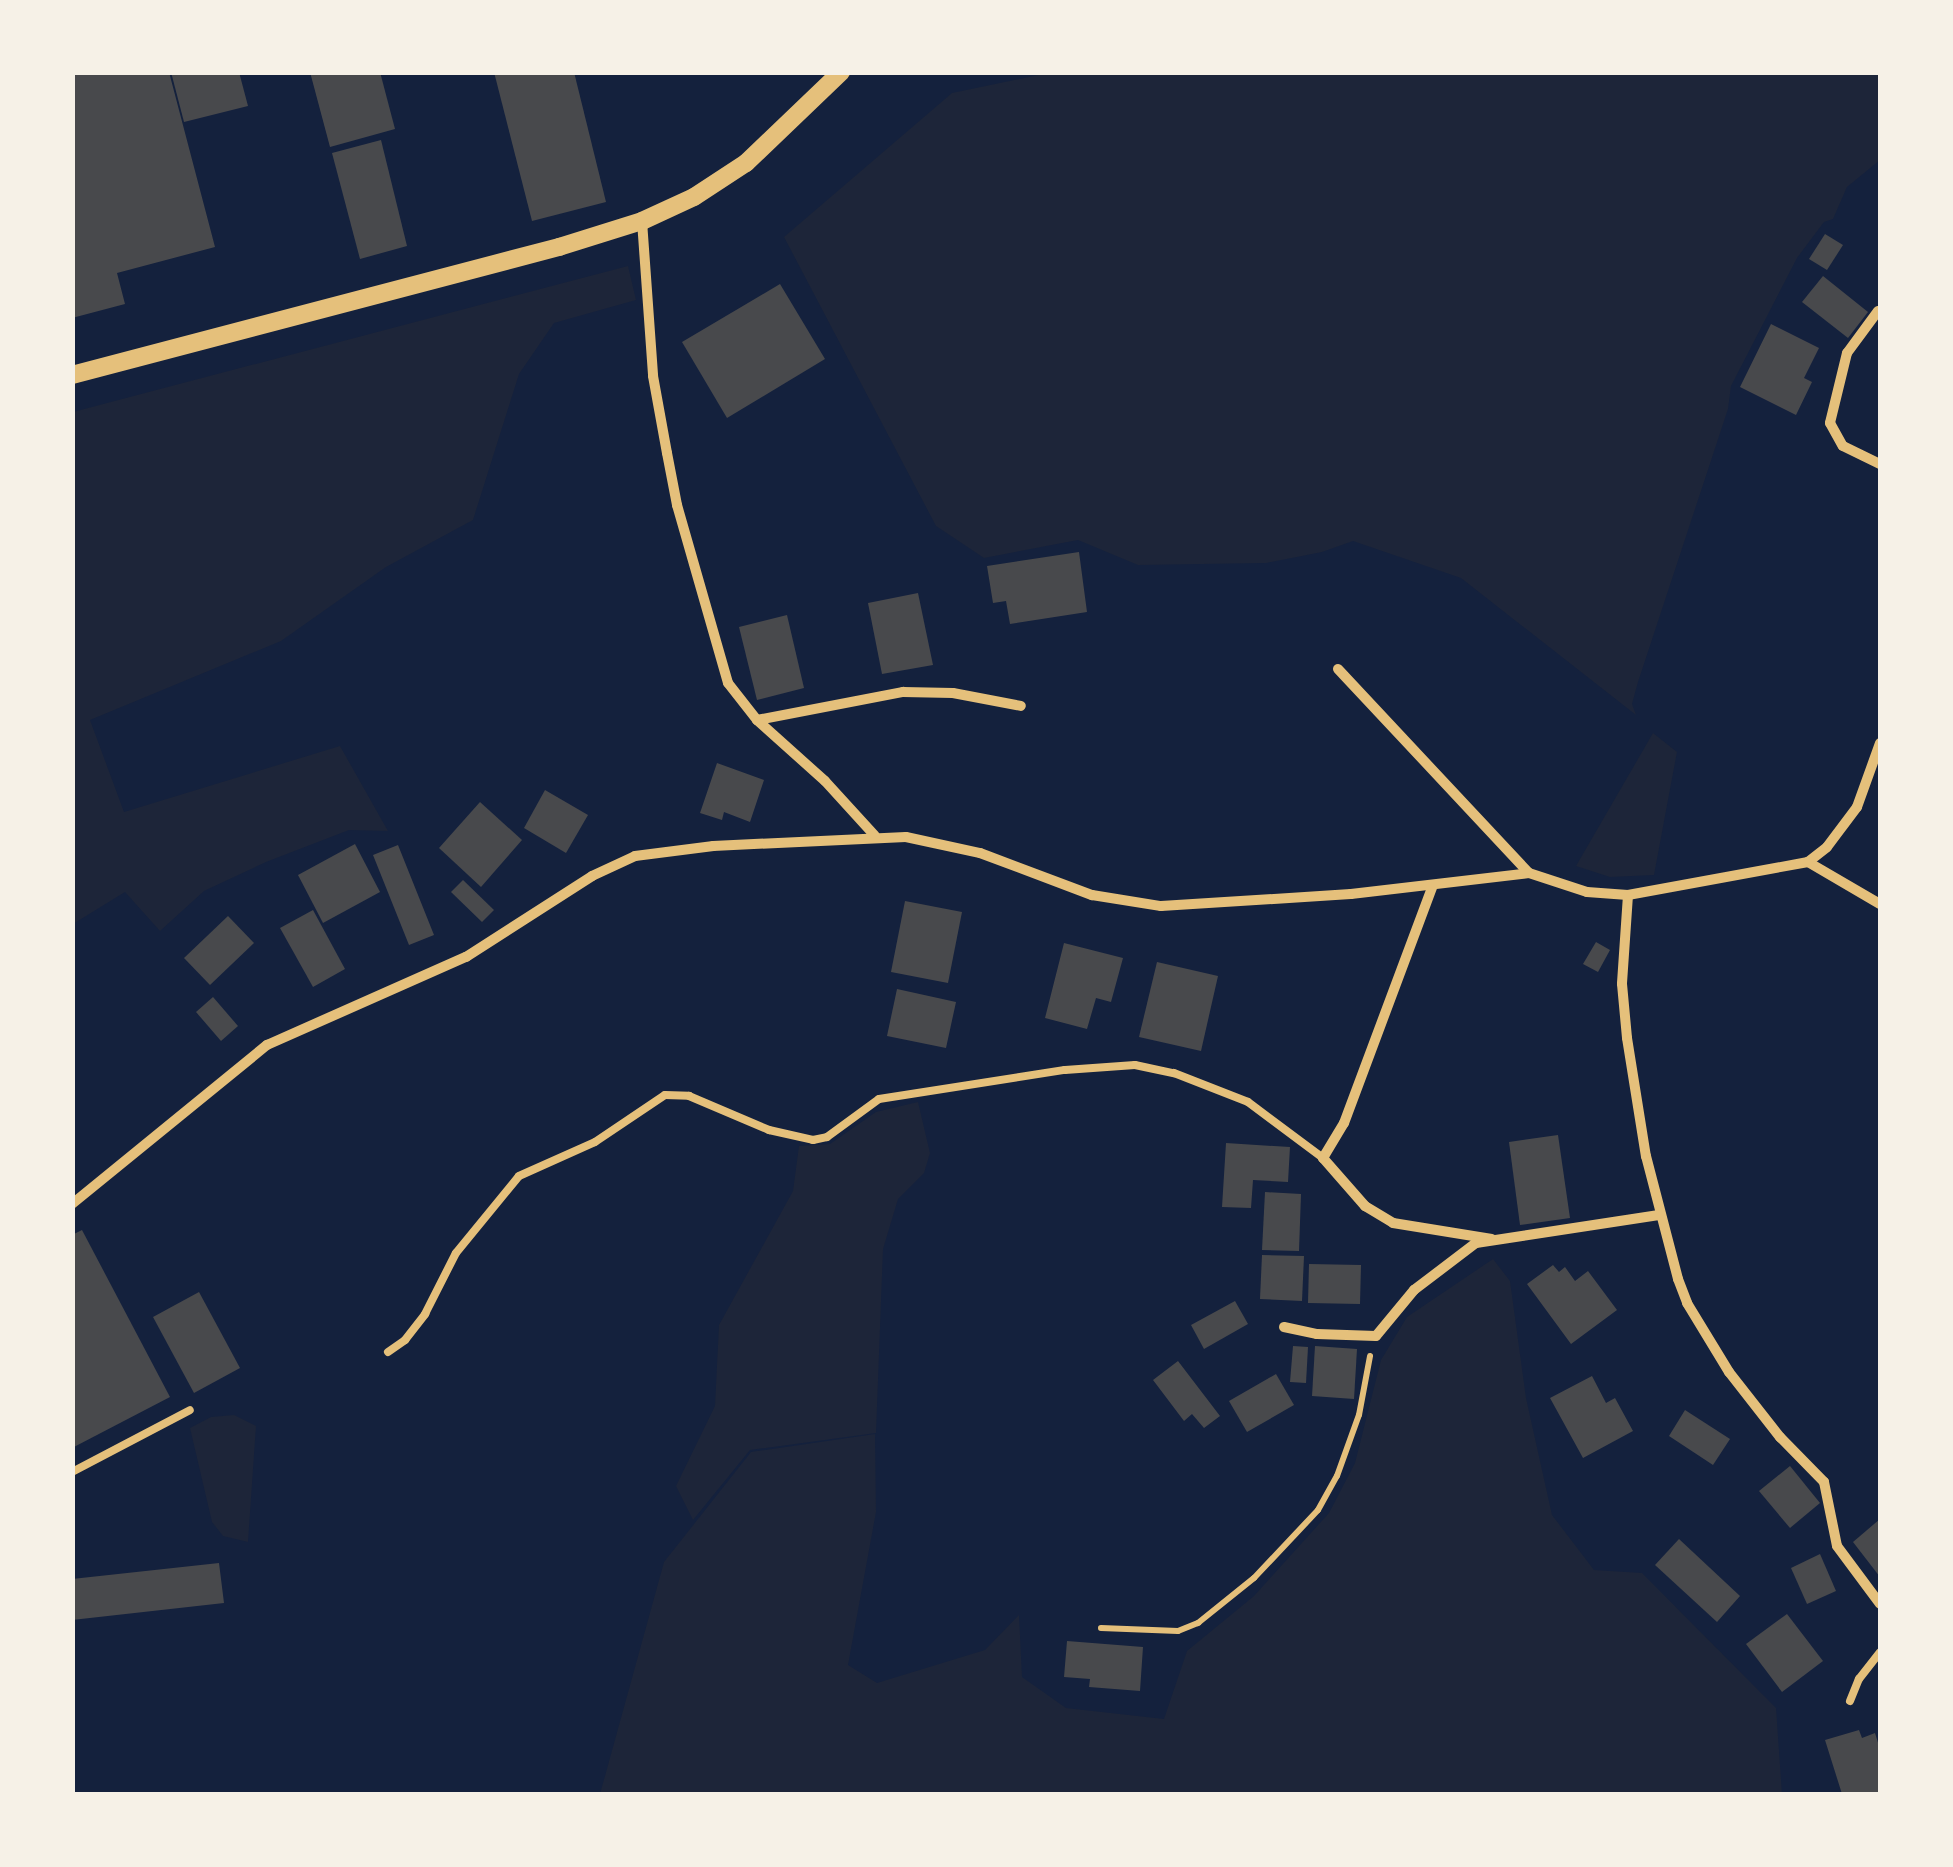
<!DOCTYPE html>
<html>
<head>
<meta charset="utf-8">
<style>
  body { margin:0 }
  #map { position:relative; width:1953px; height:1867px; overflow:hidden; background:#14213d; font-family:"IBM Plex Sans",sans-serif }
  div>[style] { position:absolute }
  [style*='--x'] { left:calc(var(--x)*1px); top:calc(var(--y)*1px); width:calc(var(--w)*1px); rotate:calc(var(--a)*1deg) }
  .green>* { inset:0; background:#1d2539 }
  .building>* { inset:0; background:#48494c }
  .path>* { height:6px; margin:-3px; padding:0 3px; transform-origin:3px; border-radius:3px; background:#e5c07b }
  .service>* { height:8px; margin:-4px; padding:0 4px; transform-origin:4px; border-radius:4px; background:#e5c07b }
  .minor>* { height:10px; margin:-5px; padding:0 5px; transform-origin:5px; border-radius:5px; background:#e5c07b }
  .tertiary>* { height:18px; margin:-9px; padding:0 9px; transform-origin:9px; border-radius:9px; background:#e5c07b }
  span { translate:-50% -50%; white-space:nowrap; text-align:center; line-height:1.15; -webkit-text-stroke:8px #f6f1e7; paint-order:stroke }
  .frame { position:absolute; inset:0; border:75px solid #f6f1e7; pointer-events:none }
</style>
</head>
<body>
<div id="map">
  <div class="green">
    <div style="clip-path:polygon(1053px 72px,1880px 73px,1880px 160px,1847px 187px,1833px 219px,1824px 222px,1797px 258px,1731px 386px,1728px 409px,1638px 682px,1632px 704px,1636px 715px,1461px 578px,1353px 541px,1322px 552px,1266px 563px,1138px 565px,1078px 540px,984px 558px,936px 526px,784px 237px,952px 93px)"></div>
    <div style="clip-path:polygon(628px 266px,636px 300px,554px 323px,519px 374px,473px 520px,386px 567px,281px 641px,90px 720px,124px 812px,340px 746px,388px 831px,349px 830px,266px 862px,204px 891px,160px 931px,125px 892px,73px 924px,73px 412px)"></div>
    <div style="clip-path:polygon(1653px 733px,1677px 752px,1654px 875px,1610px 877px,1576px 866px)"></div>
    <div style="clip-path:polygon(918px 1102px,930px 1153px,924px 1173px,898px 1199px,883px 1249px,876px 1433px,750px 1450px,693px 1520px,676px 1486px,715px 1406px,719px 1325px,793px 1191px,799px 1146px,830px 1144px,876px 1112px)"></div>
    <div style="clip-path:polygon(1493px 1259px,1510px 1281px,1526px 1398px,1552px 1515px,1594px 1570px,1642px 1573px,1776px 1708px,1782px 1794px,600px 1794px,664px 1562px,751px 1452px,875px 1434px,876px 1512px,848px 1665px,877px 1683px,985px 1650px,1019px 1615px,1022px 1677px,1066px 1708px,1164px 1719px,1187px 1651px,1254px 1596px,1329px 1513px,1355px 1463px,1381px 1360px,1407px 1317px)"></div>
    <div style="clip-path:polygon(234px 1415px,256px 1426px,248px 1542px,223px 1536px,212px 1522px,190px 1428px,211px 1417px)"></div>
  </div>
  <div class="building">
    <div style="clip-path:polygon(72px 72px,169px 72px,215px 247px,117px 273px,125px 304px,72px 318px)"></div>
    <div style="clip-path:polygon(171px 72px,239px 72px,248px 106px,184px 122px)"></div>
    <div style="clip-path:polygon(310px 72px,380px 72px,395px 129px,330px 147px)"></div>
    <div style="clip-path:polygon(494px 72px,574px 72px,606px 202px,532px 221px)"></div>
    <div style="clip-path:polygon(381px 140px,407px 246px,360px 259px,332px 153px)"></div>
    <div style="clip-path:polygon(1825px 234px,1843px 245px,1827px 270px,1809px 259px)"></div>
    <div style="clip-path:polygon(1823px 276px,1868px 312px,1848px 338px,1802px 302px)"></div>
    <div style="clip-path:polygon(780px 284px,825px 359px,727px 418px,682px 342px)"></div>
    <div style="clip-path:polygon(1771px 324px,1819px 348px,1804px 378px,1812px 382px,1796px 415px,1740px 387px)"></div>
    <div style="clip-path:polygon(1079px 552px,1087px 612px,1010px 624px,1006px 601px,993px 603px,987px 566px)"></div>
    <div style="clip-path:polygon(918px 593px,933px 665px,882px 674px,868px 603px)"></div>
    <div style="clip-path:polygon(787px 615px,804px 688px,757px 700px,739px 627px)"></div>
    <div style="clip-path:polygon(717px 763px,764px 780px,750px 822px,724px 812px,722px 820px,700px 813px)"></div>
    <div style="clip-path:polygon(545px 790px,588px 815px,566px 853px,524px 828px)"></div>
    <div style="clip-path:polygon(480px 802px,522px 840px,481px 887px,439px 848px)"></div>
    <div style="clip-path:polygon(355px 844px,380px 892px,323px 923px,298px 875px)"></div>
    <div style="clip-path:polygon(398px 845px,434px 935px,409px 945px,373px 855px)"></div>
    <div style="clip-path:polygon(463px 880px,494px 910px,482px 922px,451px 892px)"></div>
    <div style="clip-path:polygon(905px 901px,962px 912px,948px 983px,891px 972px)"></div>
    <div style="clip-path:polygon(313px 910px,345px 969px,313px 987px,280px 928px)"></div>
    <div style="clip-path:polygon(228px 916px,254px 943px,210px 985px,184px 958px)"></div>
    <div style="clip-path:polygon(1596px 942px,1610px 950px,1598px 972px,1583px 964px)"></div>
    <div style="clip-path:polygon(1064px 943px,1123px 958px,1111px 1002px,1096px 998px,1087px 1029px,1045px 1018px)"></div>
    <div style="clip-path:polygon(1157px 962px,1218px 976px,1201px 1051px,1139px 1037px)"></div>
    <div style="clip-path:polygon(897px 989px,956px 1002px,946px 1048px,887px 1036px)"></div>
    <div style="clip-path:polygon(213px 997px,238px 1026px,221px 1041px,196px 1012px)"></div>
    <div style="clip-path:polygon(1558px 1135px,1570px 1218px,1520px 1225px,1509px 1142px)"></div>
    <div style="clip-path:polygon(1226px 1143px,1290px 1147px,1288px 1182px,1253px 1180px,1251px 1208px,1222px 1207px)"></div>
    <div style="clip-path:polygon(1265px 1192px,1301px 1194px,1299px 1251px,1262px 1250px)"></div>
    <div style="clip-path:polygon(82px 1230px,170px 1397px,72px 1448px,72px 1235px)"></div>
    <div style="clip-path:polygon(1262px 1255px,1304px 1256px,1302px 1301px,1260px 1299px)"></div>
    <div style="clip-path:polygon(1309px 1264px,1361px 1265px,1360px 1304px,1308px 1303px)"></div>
    <div style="clip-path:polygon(1553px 1265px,1559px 1272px,1565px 1267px,1575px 1281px,1588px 1271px,1617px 1310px,1571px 1344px,1527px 1284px)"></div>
    <div style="clip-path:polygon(199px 1292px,240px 1368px,194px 1393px,153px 1317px)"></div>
    <div style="clip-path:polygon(1235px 1301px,1248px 1324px,1204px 1349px,1191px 1325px)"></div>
    <div style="clip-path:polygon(1293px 1346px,1308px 1347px,1306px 1383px,1290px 1382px)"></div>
    <div style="clip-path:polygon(1315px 1346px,1357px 1349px,1354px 1399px,1312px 1396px)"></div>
    <div style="clip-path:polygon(1178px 1361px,1220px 1416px,1204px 1428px,1192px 1414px,1184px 1421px,1153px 1380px)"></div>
    <div style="clip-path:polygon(1276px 1374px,1294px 1405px,1247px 1432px,1229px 1401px)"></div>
    <div style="clip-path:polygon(1592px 1376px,1606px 1403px,1615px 1398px,1633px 1431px,1583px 1458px,1550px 1398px)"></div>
    <div style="clip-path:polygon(1685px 1410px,1730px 1439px,1713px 1465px,1669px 1436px)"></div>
    <div style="clip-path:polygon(1790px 1466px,1820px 1503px,1790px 1528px,1759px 1491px)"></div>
    <div style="clip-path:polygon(1880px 1519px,1880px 1577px,1853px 1542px)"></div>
    <div style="clip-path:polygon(1679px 1539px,1740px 1596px,1717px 1622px,1655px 1565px)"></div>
    <div style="clip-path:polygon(1820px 1554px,1836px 1591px,1807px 1604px,1791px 1568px)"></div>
    <div style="clip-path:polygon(219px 1563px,224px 1603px,72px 1620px,72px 1579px)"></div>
    <div style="clip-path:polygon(1787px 1614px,1823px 1661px,1782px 1692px,1746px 1644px)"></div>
    <div style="clip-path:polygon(1067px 1641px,1143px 1647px,1140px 1691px,1089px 1687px,1090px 1679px,1064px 1677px)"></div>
    <div style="clip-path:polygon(1859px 1730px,1862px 1738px,1875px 1733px,1880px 1749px,1880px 1792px,1842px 1794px,1825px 1740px)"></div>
  </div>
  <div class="path">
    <div style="--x:1101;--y:1628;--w:77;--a:2.2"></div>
    <div style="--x:1178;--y:1631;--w:22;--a:-22"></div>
    <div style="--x:1198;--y:1623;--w:72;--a:-38.8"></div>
    <div style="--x:1254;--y:1578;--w:93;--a:-46.7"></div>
    <div style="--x:1318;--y:1510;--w:39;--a:-61"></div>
    <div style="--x:1337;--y:1476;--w:65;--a:-70.2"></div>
    <div style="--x:1359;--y:1415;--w:60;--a:-79.4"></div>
  </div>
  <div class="service">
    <div style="--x:388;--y:1352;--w:21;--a:-35"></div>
    <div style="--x:405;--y:1340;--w:33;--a:-52"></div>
    <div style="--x:425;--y:1314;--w:68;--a:-63.1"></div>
    <div style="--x:456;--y:1253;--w:99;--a:-50.7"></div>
    <div style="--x:519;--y:1176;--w:83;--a:-24.1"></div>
    <div style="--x:595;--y:1142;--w:84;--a:-33.9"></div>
    <div style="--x:665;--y:1095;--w:24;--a:2"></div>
    <div style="--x:689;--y:1096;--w:87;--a:23"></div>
    <div style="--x:769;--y:1130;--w:45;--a:12.8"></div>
    <div style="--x:813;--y:1140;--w:14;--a:-12"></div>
    <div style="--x:827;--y:1137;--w:64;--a:-36.2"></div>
    <div style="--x:879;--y:1099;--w:188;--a:-8.9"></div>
    <div style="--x:1065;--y:1070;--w:70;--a:-4.1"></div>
    <div style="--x:1135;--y:1065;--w:40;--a:12"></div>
    <div style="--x:1174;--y:1073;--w:79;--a:21.4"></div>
    <div style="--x:1248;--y:1102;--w:94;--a:36.7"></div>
    <div style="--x:72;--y:1472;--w:133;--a:-27.7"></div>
    <div style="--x:1850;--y:1701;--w:24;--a:-68"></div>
    <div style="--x:1859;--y:1679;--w:34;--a:-52"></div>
  </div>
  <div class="minor">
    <div style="--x:642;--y:221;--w:155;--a:85.9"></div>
    <div style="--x:653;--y:376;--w:78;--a:79.7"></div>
    <div style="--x:667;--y:453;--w:53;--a:79.1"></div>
    <div style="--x:677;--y:505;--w:185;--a:74"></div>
    <div style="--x:728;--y:683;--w:47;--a:51.9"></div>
    <div style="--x:757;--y:720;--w:91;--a:41.9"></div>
    <div style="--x:825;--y:781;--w:74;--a:47.7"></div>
    <div style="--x:1878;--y:311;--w:52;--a:126.4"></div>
    <div style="--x:1847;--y:353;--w:72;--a:103.7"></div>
    <div style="--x:1830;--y:423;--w:26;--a:61"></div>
    <div style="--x:1843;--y:446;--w:41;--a:25.9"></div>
    <div style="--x:1338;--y:669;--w:279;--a:46.9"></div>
    <div style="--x:757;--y:720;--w:149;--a:-10.9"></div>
    <div style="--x:903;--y:692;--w:50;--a:1.1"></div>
    <div style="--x:953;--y:693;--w:69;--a:10.8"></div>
    <div style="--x:1808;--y:862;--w:83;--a:30.3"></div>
    <div style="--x:1433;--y:885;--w:254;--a:110.5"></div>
    <div style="--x:1344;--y:1123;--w:41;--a:121"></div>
    <div style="--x:1323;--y:1158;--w:64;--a:48.8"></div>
    <div style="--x:1365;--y:1206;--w:33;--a:31"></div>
    <div style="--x:1393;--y:1223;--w:100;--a:9.2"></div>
    <div style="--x:1628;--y:895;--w:89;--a:93.9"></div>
    <div style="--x:1622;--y:984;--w:54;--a:84.7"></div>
    <div style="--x:1627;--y:1038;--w:120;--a:80.9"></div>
    <div style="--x:1646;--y:1156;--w:127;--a:75.4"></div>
    <div style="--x:1678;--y:1279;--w:26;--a:69"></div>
    <div style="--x:1687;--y:1303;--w:81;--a:58.7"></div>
    <div style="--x:1729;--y:1372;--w:83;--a:51.9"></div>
    <div style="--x:1780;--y:1437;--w:63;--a:45.6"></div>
    <div style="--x:1824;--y:1482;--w:65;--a:78.5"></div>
    <div style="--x:1837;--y:1546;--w:72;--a:53.4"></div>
    <div style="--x:72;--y:1204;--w:252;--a:-39.2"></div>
    <div style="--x:267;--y:1045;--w:218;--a:-23.9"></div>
    <div style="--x:466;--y:957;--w:150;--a:-32.7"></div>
    <div style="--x:592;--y:876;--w:47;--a:-24.9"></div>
    <div style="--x:635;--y:856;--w:79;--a:-7.3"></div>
    <div style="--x:713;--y:846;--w:193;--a:-2.7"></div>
    <div style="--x:906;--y:837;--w:76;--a:12.2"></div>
    <div style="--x:980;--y:853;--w:120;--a:20.6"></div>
    <div style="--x:1092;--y:895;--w:70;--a:9.1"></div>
    <div style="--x:1161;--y:906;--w:190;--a:-3.6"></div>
    <div style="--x:1351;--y:894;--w:179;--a:-6.7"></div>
    <div style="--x:1529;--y:873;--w:61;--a:18.1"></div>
    <div style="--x:1587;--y:892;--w:41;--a:4.2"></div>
    <div style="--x:1628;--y:895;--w:183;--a:-10.4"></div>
    <div style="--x:1808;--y:862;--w:24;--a:-38"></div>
    <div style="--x:1827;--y:847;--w:50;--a:-53.1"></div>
    <div style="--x:1857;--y:807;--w:68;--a:-70.2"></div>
    <div style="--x:1284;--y:1327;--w:34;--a:12"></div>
    <div style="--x:1317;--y:1334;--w:59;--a:1.9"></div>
    <div style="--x:1376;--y:1336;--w:60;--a:-50.4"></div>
    <div style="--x:1414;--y:1290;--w:78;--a:-37.2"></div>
    <div style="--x:1476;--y:1243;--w:185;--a:-8.7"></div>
  </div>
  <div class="tertiary">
    <div style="--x:72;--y:375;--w:504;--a:-14.73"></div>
    <div style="--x:559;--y:247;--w:87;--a:-17.4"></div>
    <div style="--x:642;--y:221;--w:57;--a:-24.8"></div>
    <div style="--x:694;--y:197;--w:62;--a:-33.2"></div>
    <div style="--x:746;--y:163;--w:132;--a:-43.8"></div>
  </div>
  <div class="frame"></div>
</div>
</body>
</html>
